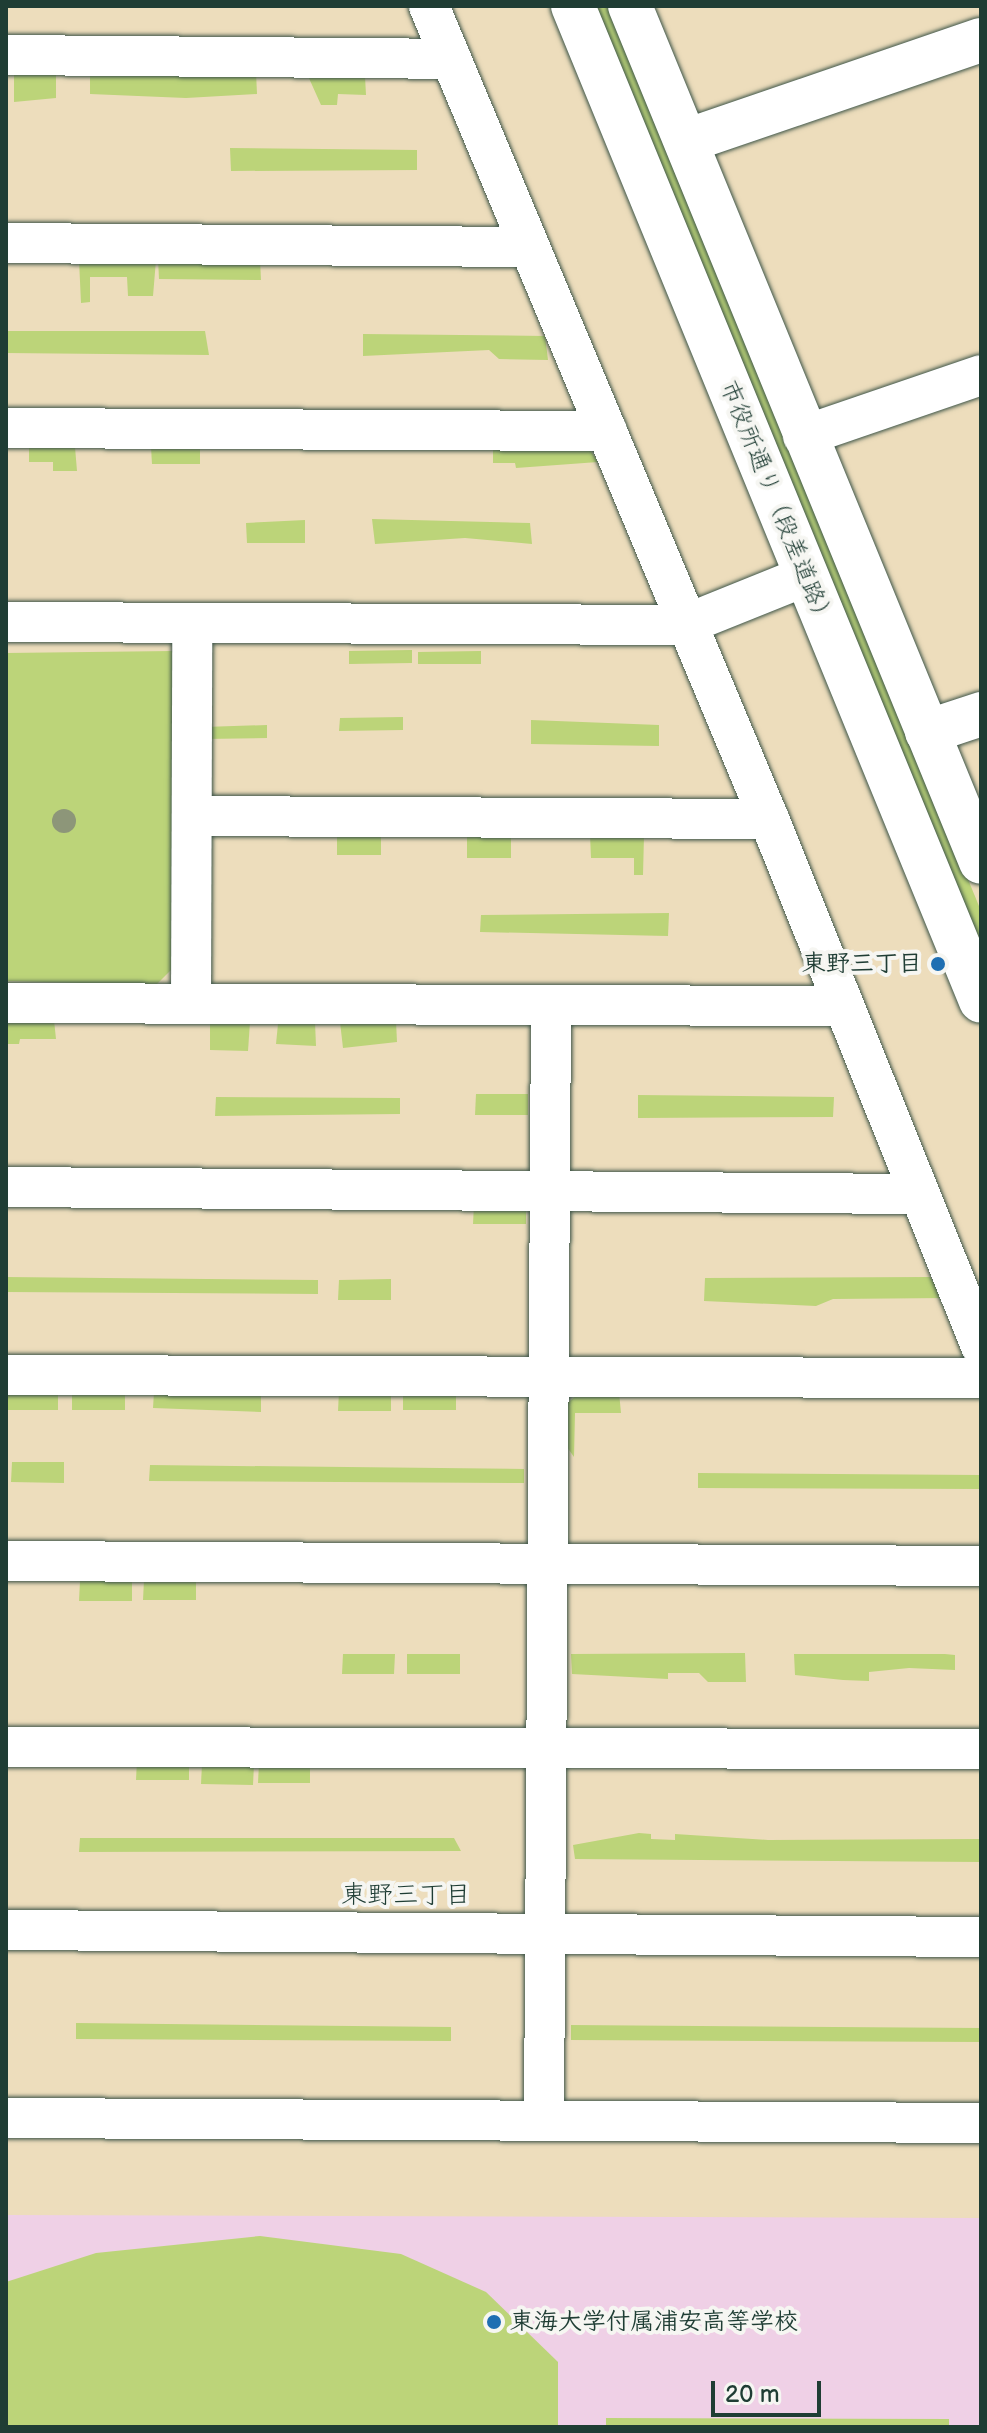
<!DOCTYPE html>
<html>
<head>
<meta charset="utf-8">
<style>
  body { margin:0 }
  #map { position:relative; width:987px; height:2433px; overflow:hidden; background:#edddbc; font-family:"Balsamiq Sans","Klee One",sans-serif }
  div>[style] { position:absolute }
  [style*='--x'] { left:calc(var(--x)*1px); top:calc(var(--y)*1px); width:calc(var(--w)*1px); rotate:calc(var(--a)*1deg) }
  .built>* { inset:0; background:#efd0e6 }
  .green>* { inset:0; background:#bcd479 }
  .roads { filter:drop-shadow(0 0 2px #3e5548) drop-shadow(0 0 2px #3e5548) }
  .street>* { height:40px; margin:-20px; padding:0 20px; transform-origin:20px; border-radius:20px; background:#fff }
  .secondary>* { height:44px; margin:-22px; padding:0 22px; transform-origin:22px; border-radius:22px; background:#fff }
  .trees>* { width:24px; height:24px; margin:-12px; border-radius:50%; background:#8d9679 }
  .dots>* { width:22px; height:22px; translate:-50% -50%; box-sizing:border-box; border:4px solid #f6f6f2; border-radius:50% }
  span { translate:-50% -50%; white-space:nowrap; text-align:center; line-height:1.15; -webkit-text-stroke:8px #f6f6f2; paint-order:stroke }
  .street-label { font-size:24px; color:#1f3d34 }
  .poi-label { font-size:24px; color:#1f3d34; font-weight:700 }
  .right { translate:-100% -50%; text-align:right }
  .left { translate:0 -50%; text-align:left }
  .neighbourhood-label { font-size:26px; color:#1f3d34 }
  .frame { position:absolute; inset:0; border:8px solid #1f3d34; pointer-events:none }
  .scale { position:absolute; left:711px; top:2381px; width:110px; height:36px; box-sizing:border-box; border:4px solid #1f3d34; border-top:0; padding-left:10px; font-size:24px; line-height:28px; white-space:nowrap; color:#1f3d34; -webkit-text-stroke:6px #f6f6f2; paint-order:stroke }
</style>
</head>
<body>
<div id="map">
  <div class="built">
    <div style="clip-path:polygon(6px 2215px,981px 2218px,981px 2427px,6px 2427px)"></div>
  </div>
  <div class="green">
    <div style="clip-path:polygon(594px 6px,610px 6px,981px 911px,981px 949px)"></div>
    <div style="clip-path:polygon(14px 72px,56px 72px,56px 98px,14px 102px)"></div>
    <div style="clip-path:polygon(256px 72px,257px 94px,186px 98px,90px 94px,90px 75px)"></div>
    <div style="clip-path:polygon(308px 76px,365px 76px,366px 95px,338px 94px,337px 105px,321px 105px)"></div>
    <div style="clip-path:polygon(230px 148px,417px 150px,417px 170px,231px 171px)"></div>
    <div style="clip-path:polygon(158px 258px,260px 259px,261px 280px,159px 279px)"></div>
    <div style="clip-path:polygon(79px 260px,156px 260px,153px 296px,128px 296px,127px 277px,90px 277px,90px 302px,81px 303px)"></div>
    <div style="clip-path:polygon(6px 331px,205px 331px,209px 355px,6px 353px)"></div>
    <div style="clip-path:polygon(363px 334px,545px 336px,548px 360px,499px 359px,489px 350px,363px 356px)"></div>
    <div style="clip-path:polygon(75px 447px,77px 471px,53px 471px,53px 462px,29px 462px,29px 448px)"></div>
    <div style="clip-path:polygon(151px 447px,200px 447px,200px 464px,152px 464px)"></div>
    <div style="clip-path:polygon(493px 450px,590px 450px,598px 462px,516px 468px,515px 463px,493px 463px)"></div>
    <div style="clip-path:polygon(372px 519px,530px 523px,532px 544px,465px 538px,375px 544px)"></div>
    <div style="clip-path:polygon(305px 520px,305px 543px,247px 543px,246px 523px)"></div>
    <div style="clip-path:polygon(412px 650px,412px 663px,349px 664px,349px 651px)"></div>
    <div style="clip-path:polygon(172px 651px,181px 664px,174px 967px,156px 985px,6px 981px,6px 653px)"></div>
    <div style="clip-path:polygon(481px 651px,481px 664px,418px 664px,418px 652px)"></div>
    <div style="clip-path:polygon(403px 717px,403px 730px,339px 731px,340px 718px)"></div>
    <div style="clip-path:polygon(531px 720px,659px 725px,659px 746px,531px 744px)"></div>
    <div style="clip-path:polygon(267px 725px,267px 738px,204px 739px,204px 727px)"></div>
    <div style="clip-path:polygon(337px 833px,381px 834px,381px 855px,337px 855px)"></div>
    <div style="clip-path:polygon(590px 835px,644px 836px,643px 875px,634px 875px,634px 858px,591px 858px)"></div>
    <div style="clip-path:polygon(467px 836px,511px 836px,511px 858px,467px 858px)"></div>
    <div style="clip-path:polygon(669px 913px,668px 936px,480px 932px,481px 915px)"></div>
    <div style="clip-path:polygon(6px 1020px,54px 1020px,56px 1039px,20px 1039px,19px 1044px,6px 1044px)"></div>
    <div style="clip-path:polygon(396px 1021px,397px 1042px,343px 1048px,340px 1022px)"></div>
    <div style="clip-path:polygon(250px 1022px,248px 1051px,210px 1050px,210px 1023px)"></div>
    <div style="clip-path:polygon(315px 1022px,316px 1046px,276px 1044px,278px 1024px)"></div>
    <div style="clip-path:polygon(476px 1094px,528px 1094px,528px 1115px,475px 1115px)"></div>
    <div style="clip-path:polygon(638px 1095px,834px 1097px,833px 1117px,638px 1118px)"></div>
    <div style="clip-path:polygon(216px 1097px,400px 1098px,400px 1114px,215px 1116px)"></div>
    <div style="clip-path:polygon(526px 1203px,526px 1224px,473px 1224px,474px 1204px)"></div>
    <div style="clip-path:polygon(6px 1277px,318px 1280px,318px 1294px,6px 1292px)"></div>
    <div style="clip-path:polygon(930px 1277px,946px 1298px,833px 1299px,816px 1306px,704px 1301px,705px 1278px)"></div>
    <div style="clip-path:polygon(391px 1279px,391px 1300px,338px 1300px,339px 1280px)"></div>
    <div style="clip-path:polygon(58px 1389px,58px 1410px,6px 1410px,6px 1390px)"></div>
    <div style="clip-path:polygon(72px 1390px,125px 1390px,125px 1410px,72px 1410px)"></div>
    <div style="clip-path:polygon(403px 1390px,456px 1390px,456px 1410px,403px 1410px)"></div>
    <div style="clip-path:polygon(339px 1391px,391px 1391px,391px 1411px,338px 1411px)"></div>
    <div style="clip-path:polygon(154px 1392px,261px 1393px,261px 1412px,153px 1408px)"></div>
    <div style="clip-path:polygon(619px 1392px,621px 1413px,575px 1413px,574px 1457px,567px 1447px,565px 1405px,577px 1395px)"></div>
    <div style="clip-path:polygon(12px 1462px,64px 1462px,64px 1483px,11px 1482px)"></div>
    <div style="clip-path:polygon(150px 1465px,524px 1469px,524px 1483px,149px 1481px)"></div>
    <div style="clip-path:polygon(698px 1473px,981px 1475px,981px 1489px,698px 1488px)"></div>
    <div style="clip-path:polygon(196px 1579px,196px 1600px,143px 1600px,144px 1580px)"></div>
    <div style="clip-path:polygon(80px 1581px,132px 1581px,132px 1601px,79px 1601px)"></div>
    <div style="clip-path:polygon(745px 1653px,746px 1682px,708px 1682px,699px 1673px,668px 1673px,668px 1679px,572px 1674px,571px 1654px)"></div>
    <div style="clip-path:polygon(343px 1654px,395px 1654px,394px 1674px,342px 1674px)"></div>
    <div style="clip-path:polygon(407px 1654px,460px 1654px,460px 1674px,407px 1674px)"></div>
    <div style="clip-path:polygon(794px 1654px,945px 1654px,955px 1655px,955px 1670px,909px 1668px,869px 1672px,869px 1681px,843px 1680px,795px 1675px)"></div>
    <div style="clip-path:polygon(189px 1759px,189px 1780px,136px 1780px,137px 1760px)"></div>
    <div style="clip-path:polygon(310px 1762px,310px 1783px,258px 1783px,259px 1763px)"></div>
    <div style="clip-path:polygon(202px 1764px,254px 1764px,253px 1785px,201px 1784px)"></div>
    <div style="clip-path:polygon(639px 1833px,651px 1834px,651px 1839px,675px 1840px,675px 1834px,768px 1840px,981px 1839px,981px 1862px,575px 1859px,573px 1845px)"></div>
    <div style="clip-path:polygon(80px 1838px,454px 1838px,461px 1851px,79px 1852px)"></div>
    <div style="clip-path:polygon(76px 2023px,451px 2027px,451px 2041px,76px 2039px)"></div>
    <div style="clip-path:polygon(571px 2025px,981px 2028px,981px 2042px,571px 2040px)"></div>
    <div style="clip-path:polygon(260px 2236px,401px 2254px,486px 2292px,558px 2362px,558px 2427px,6px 2427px,6px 2282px,96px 2253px)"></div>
    <div style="clip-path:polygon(606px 2418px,949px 2419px,949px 2427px,606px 2427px)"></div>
  </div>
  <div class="roads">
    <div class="street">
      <div style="--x:429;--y:6;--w:881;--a:67.31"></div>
      <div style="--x:769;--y:819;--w:568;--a:68.09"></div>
      <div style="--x:6;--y:55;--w:445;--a:0.5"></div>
      <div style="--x:6;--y:243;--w:523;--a:0.44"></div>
      <div style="--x:6;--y:428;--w:601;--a:0.29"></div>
      <div style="--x:803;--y:436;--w:188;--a:-18.9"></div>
      <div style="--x:6;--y:622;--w:678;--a:0.25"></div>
      <div style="--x:684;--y:625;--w:131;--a:-21.9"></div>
      <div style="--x:193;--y:816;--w:576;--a:0.3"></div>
      <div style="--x:191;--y:1002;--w:379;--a:-89.8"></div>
      <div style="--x:6;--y:1003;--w:835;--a:0.21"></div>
      <div style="--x:6;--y:1187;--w:912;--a:0.44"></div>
      <div style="--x:6;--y:1375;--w:975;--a:0.18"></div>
      <div style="--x:6;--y:1561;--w:975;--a:0.29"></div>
      <div style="--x:6;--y:1747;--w:975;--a:0.12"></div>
      <div style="--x:6;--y:1930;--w:975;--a:0.41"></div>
      <div style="--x:6;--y:2118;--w:975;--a:0.29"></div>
      <div style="--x:544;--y:2121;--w:1114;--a:-89.64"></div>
    </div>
    <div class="secondary">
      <div style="--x:573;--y:6;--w:1075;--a:67.7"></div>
      <div style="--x:630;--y:6;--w:925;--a:67.7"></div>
      <div style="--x:686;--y:141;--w:312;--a:-18.9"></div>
      <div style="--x:927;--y:732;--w:57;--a:-18.4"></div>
    </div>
  </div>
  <div class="trees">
    <div style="left:64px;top:821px"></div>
  </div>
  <div class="dots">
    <div style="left:938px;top:964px;background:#1f6fb2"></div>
    <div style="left:494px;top:2322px;background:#1f6fb2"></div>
  </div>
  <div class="street-label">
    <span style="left:777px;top:504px;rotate:68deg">市役所通り（段差道路）</span>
  </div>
  <div class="poi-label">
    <span class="right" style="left:922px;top:964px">東野三丁目</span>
    <span class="left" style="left:510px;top:2322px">東海大学付属浦安高等学校</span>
  </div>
  <div class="neighbourhood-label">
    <span style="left:406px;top:1896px">東野三丁目</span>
  </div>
  <div class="frame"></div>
  <div class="scale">20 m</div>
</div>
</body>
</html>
